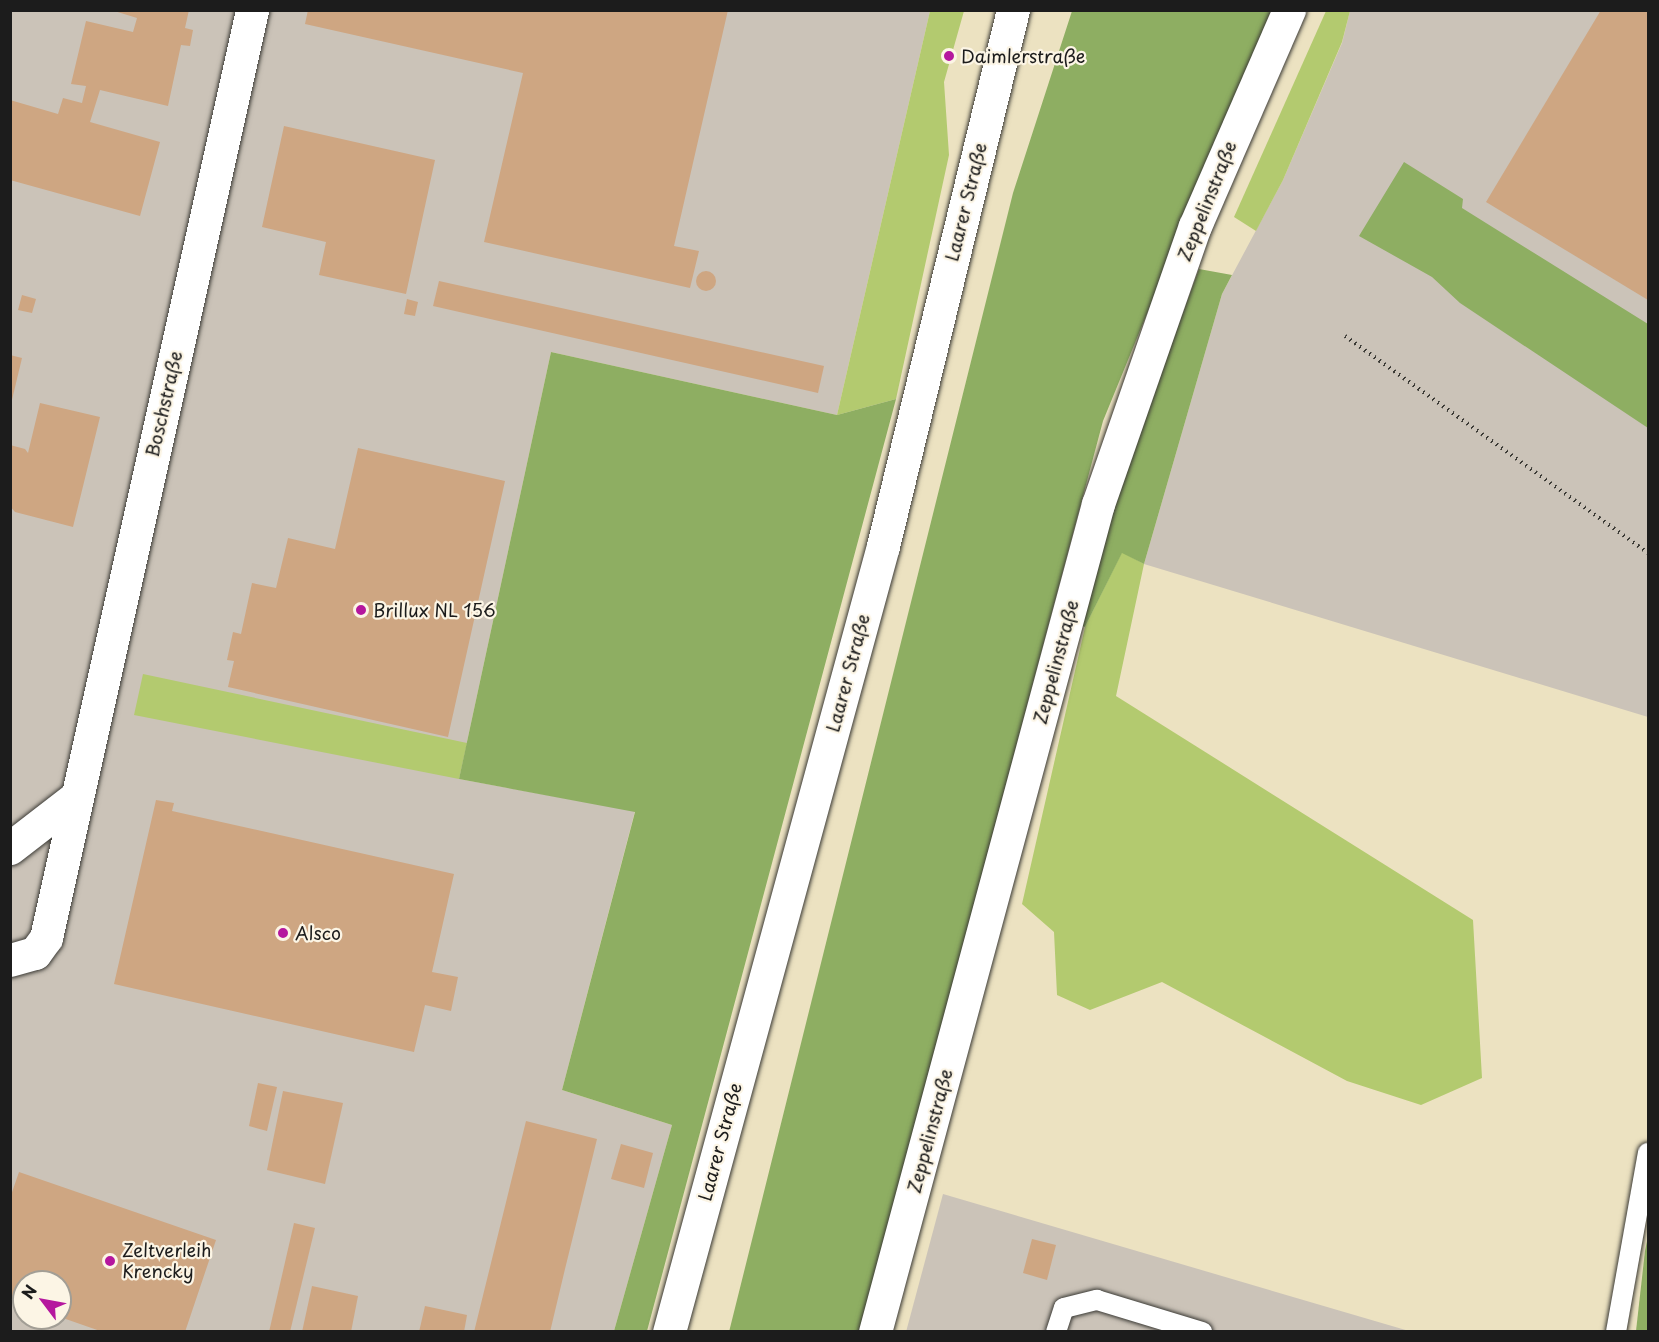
<!DOCTYPE html>
<html>
<head>
<meta charset="utf-8">
<style>
  body { margin:0 }
  #map { position:relative; width:1659px; height:1342px; overflow:hidden; background:#ece2c1; font-family:"Playpen Sans",sans-serif }
  div>[style] { position:absolute }
  [style*='--x'] { left:calc(var(--x)*1px); top:calc(var(--y)*1px); width:calc(var(--w)*1px); rotate:calc(var(--a)*1deg) }
  .industrial>* { inset:0; background:#cbc3b8 }
  .green>* { inset:0; background:#b3ca6f }
  .forest>* { inset:0; background:#8eae62 }
  .building>* { inset:0; background:#cea682 }
  .round { border-radius:50% }
  .path>* { height:4px; margin-top:-2px; transform-origin:0; background:repeating-linear-gradient(90deg,#3b3a35 0 1.5px,transparent 0 6px) }
  .roads { filter:drop-shadow(0 0 2px #3b3a35) drop-shadow(0 0 2px #3b3a35) }
  .service>* { height:20px; margin:-10px; padding:0 10px; transform-origin:10px; border-radius:10px; background:#fff }
  .minor>* { height:33px; margin:-16.5px; padding:0 16.5px; transform-origin:16.5px; border-radius:16.5px; background:#fff }
  .secondary>* { height:33px; margin:-16.5px; padding:0 16.5px; transform-origin:16.5px; border-radius:16.5px; background:#fff }
  .dots>* { width:16px; height:16px; translate:-50% -50%; box-sizing:border-box; border:3px solid #fcf5e5; border-radius:50% }
  span { translate:-50% -50%; white-space:nowrap; text-align:center; line-height:1.15; -webkit-text-stroke:4.5px #fcf5e5; paint-order:stroke }
  .poi-label { font-size:18px; color:#1c1c1c }
  .left { translate:0 -50%; text-align:left }
  .street-label { font-size:18px; color:#1c1c1c }
  .frame { position:absolute; inset:0; border:12px solid #1c1c1c; pointer-events:none }
  .north { position:absolute; left:12px; top:1270px; width:60px; height:60px; box-sizing:border-box; background:#fcf5e5; border:2px solid #a29e95; border-radius:50%; rotate:302deg; font-size:16px; font-weight:700; line-height:24px; text-align:center; color:#1c1c1c }
  .north::after { content:''; display:block; margin:auto; width:21px; height:27px; background:#b5179e; clip-path:polygon(50% 0,100% 100%,50% 72%,0 100%) }
</style>
</head>
<body>
<div id="map">
  <div class="industrial">
    <div style="clip-path:polygon(evenodd,10px 11px,930px 11px,837px 415px,551px 352px,459px 779px,635px 811px,562px 1090px,672px 1125px,614px 1331px,11px 1331px,10px 11px,24px 1282px,60px 1282px,60px 1318px,24px 1318px,24px 1282px)"></div>
    <div style="clip-path:polygon(1350px 11px,1648px 11px,1648px 717px,1144px 564px,1222px 294px,1283px 180px,1342px 43px)"></div>
    <div style="clip-path:polygon(943px 1194px,1409px 1331px,906px 1332px)"></div>
  </div>
  <div class="green">
    <div style="clip-path:polygon(930px 11px,964px 11px,944px 82px,949px 155px,896px 399px,837px 415px)"></div>
    <div style="clip-path:polygon(1326px 11px,1350px 11px,1342px 42px,1283px 180px,1256px 231px,1234px 217px)"></div>
    <div style="clip-path:polygon(1122px 552px,1144px 564px,1116px 696px,1473px 920px,1482px 1078px,1421px 1105px,1347px 1081px,1162px 982px,1090px 1010px,1057px 995px,1054px 932px,1022px 904px,1085px 627px)"></div>
    <div style="clip-path:polygon(143px 674px,467px 743px,459px 779px,134px 715px)"></div>
  </div>
  <div class="forest">
    <div style="clip-path:polygon(1072px 11px,1271px 11px,1103px 421px,860px 1331px,729px 1332px,1013px 193px)"></div>
    <div style="clip-path:polygon(1404px 162px,1463px 199px,1462px 208px,1648px 324px,1648px 428px,1460px 303px,1432px 277px,1359px 236px)"></div>
    <div style="clip-path:polygon(1199px 269px,1232px 275px,1222px 294px,1144px 564px,1122px 553px,1085px 627px,1077px 624px,1105px 525px)"></div>
    <div style="clip-path:polygon(551px 352px,837px 415px,896px 399px,647px 1331px,614px 1331px,672px 1125px,562px 1090px,635px 812px,459px 779px)"></div>
    <div style="clip-path:polygon(1648px 1236px,1648px 1331px,1636px 1331px,1645px 1251px)"></div>
  </div>
  <div class="building">
    <div style="clip-path:polygon(111px 10px,189px 10px,185px 28px,193px 30px,190px 46px,181px 45px,168px 106px,100px 90px,90px 122px,160px 142px,140px 216px,10px 180px,10px 100px,58px 114px,63px 98px,82px 103px,86px 86px,71px 84px,86px 21px,133px 32px,137px 18px)"></div>
    <div style="clip-path:polygon(308px 10px,728px 10px,674px 246px,699px 251px,690px 288px,484px 242px,523px 73px,305px 24px)"></div>
    <div style="clip-path:polygon(1601px 10px,1648px 10px,1648px 300px,1486px 202px)"></div>
    <div style="clip-path:polygon(284px 126px,435px 160px,406px 294px,319px 275px,326px 242px,262px 227px)"></div>
    <div class="round" style="left:696px;top:271px;width:20px;height:20px"></div>
    <div style="clip-path:polygon(439px 281px,824px 366px,818px 393px,433px 306px)"></div>
    <div style="clip-path:polygon(22px 295px,36px 299px,32px 313px,18px 310px)"></div>
    <div style="clip-path:polygon(407px 299px,418px 302px,415px 316px,404px 314px)"></div>
    <div style="clip-path:polygon(10px 355px,22px 358px,11px 404px,10px 404px)"></div>
    <div style="clip-path:polygon(40px 403px,100px 417px,73px 527px,15px 512px,10px 506px,10px 445px,25px 449px,28px 453px)"></div>
    <div style="clip-path:polygon(358px 448px,505px 481px,448px 737px,228px 687px,234px 661px,227px 660px,233px 632px,241px 634px,252px 583px,276px 588px,288px 538px,335px 549px)"></div>
    <div style="clip-path:polygon(156px 800px,174px 803px,172px 811px,454px 874px,432px 972px,458px 977px,451px 1011px,425px 1005px,414px 1052px,114px 984px)"></div>
    <div style="clip-path:polygon(258px 1083px,277px 1087px,267px 1131px,249px 1126px)"></div>
    <div style="clip-path:polygon(283px 1091px,343px 1103px,325px 1184px,267px 1170px)"></div>
    <div style="clip-path:polygon(526px 1121px,597px 1139px,565px 1269px,550px 1332px,474px 1332px)"></div>
    <div style="clip-path:polygon(621px 1144px,653px 1153px,644px 1188px,611px 1179px)"></div>
    <div style="clip-path:polygon(19px 1172px,216px 1240px,185px 1332px,103px 1332px,60px 1317px,60px 1282px,24px 1282px,24px 1304px,10px 1300px,10px 1198px)"></div>
    <div style="clip-path:polygon(294px 1223px,315px 1228px,290px 1332px,269px 1332px)"></div>
    <div style="clip-path:polygon(1032px 1239px,1056px 1245px,1047px 1280px,1023px 1273px)"></div>
    <div style="clip-path:polygon(312px 1286px,358px 1296px,351px 1332px,302px 1332px)"></div>
    <div style="clip-path:polygon(425px 1306px,467px 1315px,464px 1332px,419px 1332px)"></div>
  </div>
  <div class="path">
    <div style="--x:1345;--y:336;--w:373;--a:35.6"></div>
  </div>
  <div class="roads">
    <div class="service">
      <div style="--x:1056;--y:1332;--w:25;--a:-72"></div>
      <div style="--x:1064;--y:1308;--w:34;--a:-14"></div>
      <div style="--x:1097;--y:1300;--w:110;--a:16.9"></div>
      <div style="--x:1616;--y:1332;--w:182;--a:-79.9"></div>
    </div>
    <div class="minor">
      <div style="--x:10;--y:848;--w:83;--a:-37.7"></div>
      <div style="--x:10;--y:960;--w:26;--a:-16"></div>
      <div style="--x:35;--y:953;--w:19;--a:-54"></div>
      <div style="--x:46;--y:938;--w:951;--a:-77.48"></div>
      <div style="--x:875;--y:1332;--w:858;--a:-74.93"></div>
      <div style="--x:1098;--y:504;--w:294;--a:-70.8"></div>
      <div style="--x:1195;--y:226;--w:236;--a:-66.5"></div>
    </div>
    <div class="secondary">
      <div style="--x:669;--y:1332;--w:815;--a:-74.77"></div>
      <div style="--x:883;--y:546;--w:552;--a:-76.37"></div>
    </div>
  </div>
  <div class="dots">
    <div style="left:949px;top:56px;background:#b5179e"></div>
    <div style="left:361px;top:610px;background:#b5179e"></div>
    <div style="left:283px;top:933px;background:#b5179e"></div>
    <div style="left:110px;top:1261px;background:#b5179e"></div>
  </div>
  <div class="poi-label">
    <span class="left" style="left:961px;top:56px">Daimlerstraße</span>
    <span class="left" style="left:373px;top:610px">Brillux NL 156</span>
    <span class="left" style="left:295px;top:933px">Alsco</span>
    <span class="left" style="left:122px;top:1261px">Zeltverleih<br>Krencky</span>
  </div>
  <div class="street-label">
    <span style="left:1207px;top:201px;rotate:-68deg">Zeppelinstraße</span>
    <span style="left:966px;top:202px;rotate:-76deg">Laarer Straße</span>
    <span style="left:164px;top:404px;rotate:-77deg">Boschstraße</span>
    <span style="left:1056px;top:662px;rotate:-75deg">Zeppelinstraße</span>
    <span style="left:848px;top:673px;rotate:-75deg">Laarer Straße</span>
    <span style="left:930px;top:1131px;rotate:-75deg">Zeppelinstraße</span>
    <span style="left:720px;top:1142px;rotate:-75deg">Laarer Straße</span>
  </div>
  <div class="frame"></div>
  <div class="north">N</div>
</div>
</body>
</html>
